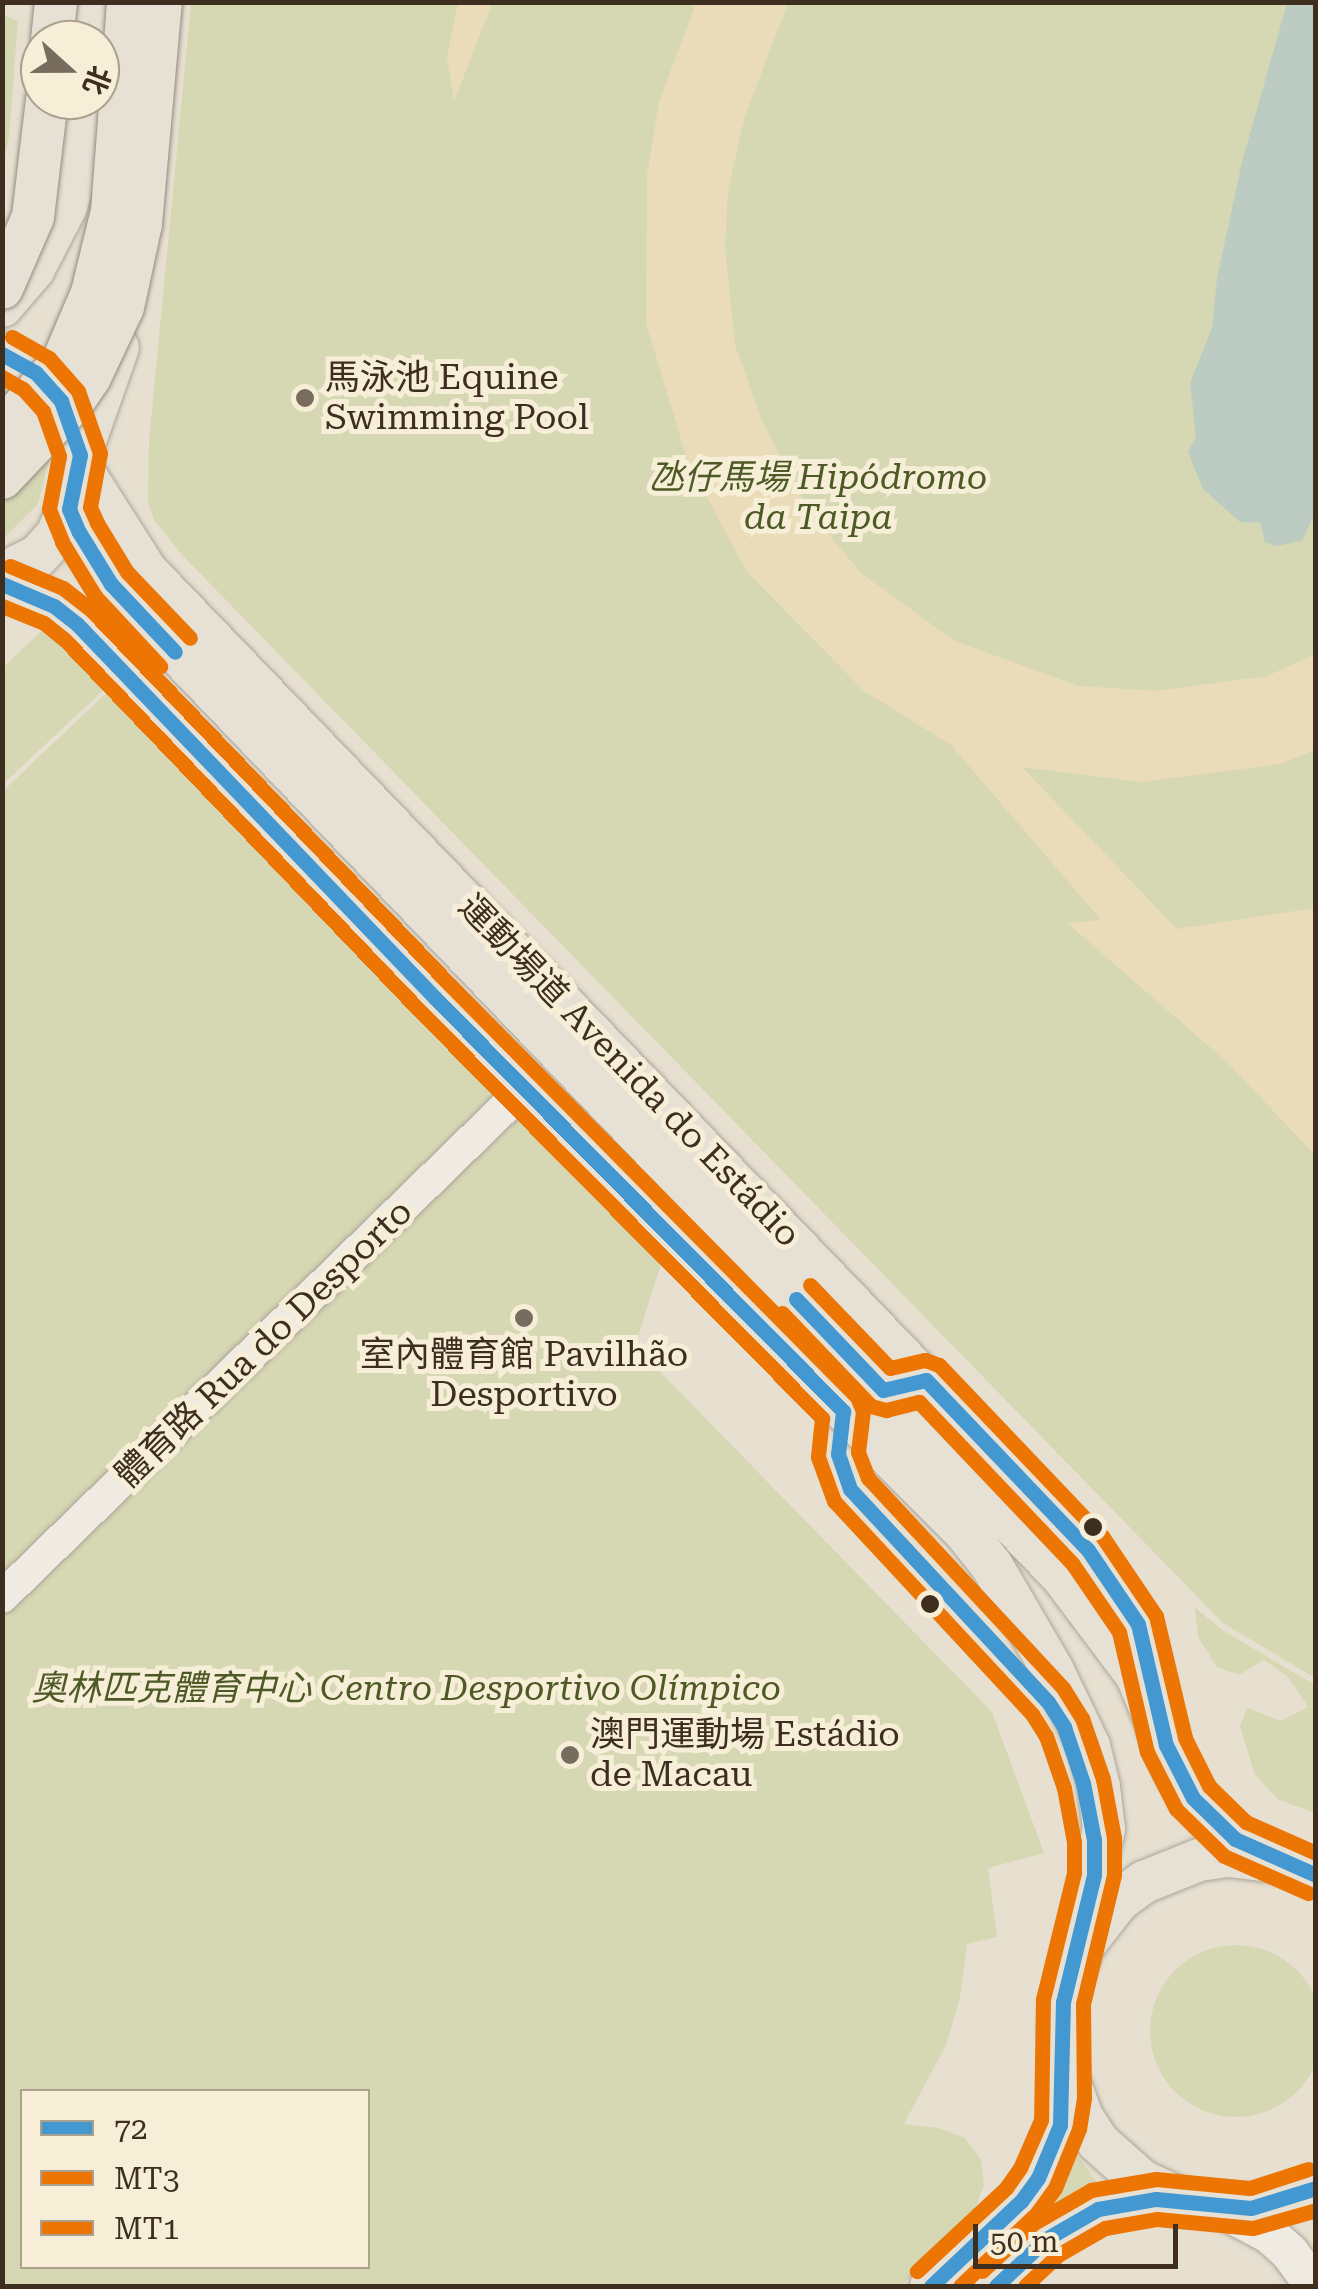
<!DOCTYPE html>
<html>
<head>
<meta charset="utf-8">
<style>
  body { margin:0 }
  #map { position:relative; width:1318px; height:2289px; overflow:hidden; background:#e7e0d1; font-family:"Roboto Serif","Noto Sans SC",serif }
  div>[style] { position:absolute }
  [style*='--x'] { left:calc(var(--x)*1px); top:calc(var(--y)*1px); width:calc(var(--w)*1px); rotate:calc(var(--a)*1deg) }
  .green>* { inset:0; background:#d6d7b3 }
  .round { border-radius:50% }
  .sand>* { inset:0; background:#eadcb9 }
  .water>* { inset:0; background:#bcccc2 }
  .roads { filter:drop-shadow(0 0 2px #ada599) drop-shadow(0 0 2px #ada599) }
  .tertiary>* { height:32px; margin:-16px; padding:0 16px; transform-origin:16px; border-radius:16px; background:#efebe3 }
  .secondary>* { height:38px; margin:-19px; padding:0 19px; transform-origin:19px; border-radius:19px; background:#efebe3 }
  .primary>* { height:42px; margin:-21px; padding:0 21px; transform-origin:21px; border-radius:21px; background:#e6e1d4 }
  .bridges { filter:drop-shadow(0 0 2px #928b80) drop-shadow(0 0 2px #928b80) }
  .primary-bridge>* { height:42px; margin:-21px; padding:0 21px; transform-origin:21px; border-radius:21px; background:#e6e1d4 }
  .bus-1>* { height:15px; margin:-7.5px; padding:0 7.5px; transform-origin:7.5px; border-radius:7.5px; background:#4498d2 }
  .bus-2>* { height:15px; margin:-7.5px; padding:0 7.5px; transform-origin:7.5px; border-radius:7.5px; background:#ec7503 }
  .bus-3>* { height:15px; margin:-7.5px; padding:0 7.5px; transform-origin:7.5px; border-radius:7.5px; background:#ec7503 }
  .dots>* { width:28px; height:28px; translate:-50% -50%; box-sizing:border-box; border:5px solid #f7eed8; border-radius:50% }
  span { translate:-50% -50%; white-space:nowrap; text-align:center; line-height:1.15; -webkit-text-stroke:10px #f7eed8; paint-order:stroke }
  .poi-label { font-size:35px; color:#3d2e20 }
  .left { translate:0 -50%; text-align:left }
  .park-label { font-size:35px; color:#4d5a26; font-style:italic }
  .street-label { font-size:35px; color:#3d2e20 }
  .frame { position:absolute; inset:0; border:5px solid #3d2e20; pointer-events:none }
  .legend { position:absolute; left:20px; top:2089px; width:350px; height:180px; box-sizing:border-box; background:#f7eed8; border:2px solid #ada18e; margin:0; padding:12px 18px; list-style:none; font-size:30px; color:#3d2e20 }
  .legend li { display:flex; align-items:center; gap:20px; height:50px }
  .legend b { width:50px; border:2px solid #ada18e }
  .north { position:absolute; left:20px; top:20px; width:100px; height:100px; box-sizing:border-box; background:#f7eed8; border:2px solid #ada18e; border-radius:50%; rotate:111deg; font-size:28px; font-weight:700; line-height:40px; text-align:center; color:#3d2e20 }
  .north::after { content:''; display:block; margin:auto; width:35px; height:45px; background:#786c5e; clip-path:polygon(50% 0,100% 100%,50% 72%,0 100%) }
  .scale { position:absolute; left:973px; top:2224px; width:205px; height:45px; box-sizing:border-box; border:5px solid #3d2e20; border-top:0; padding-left:12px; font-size:30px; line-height:35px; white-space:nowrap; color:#3d2e20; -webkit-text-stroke:8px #f7eed8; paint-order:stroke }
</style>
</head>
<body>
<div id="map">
  <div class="green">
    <div style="clip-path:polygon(191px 3px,1315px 3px,1315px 1678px,1223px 1623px,184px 557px,154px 520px,148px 502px,149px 441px)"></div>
    <div style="clip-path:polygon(3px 15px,18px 21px,9px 138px,3px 165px)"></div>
    <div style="clip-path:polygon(2px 381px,19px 392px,50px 457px,38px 504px,3px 539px)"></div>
    <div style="clip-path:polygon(57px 630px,112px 682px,3px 784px,3px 668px,41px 631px)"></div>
    <div style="clip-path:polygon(evenodd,119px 681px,666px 1248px,635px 1346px,992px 1712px,1044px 1853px,988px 1868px,997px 1937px,967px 1944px,960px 1998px,946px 2045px,904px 2124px,939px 2128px,965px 2138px,981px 2160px,984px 2185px,972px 2217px,901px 2286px,3px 2286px,3px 791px,119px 681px,22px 2092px,368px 2092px,368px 2266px,22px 2266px,22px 2092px)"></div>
    <div style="clip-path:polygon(1195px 1608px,1224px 1631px,1315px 1685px,1315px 1813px,1279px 1800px,1255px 1775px,1240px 1726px,1247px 1708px,1281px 1721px,1308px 1707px,1288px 1677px,1264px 1660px,1239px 1675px,1217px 1667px,1198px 1637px)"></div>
    <div class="round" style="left:1150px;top:1945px;width:172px;height:172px"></div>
    <div style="clip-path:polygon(1067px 2142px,1102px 2189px,977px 2286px,952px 2286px)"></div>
  </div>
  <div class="sand">
    <div style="clip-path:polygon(458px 3px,492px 3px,454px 102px,447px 57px)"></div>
    <div style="clip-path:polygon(696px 3px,788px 3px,745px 116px,728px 190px,725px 247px,735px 345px,763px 423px,809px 511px,862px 574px,955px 641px,1079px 686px,1156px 691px,1267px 676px,1315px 654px,1315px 750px,1280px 764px,1141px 782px,1022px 767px,1177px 929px,1315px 908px,1315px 1155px,1226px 1061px,1067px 923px,1101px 920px,951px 745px,864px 691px,747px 572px,688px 462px,646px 323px,647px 175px,659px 102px)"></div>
  </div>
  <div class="water">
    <div style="clip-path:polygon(1287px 3px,1315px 3px,1316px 521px,1312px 519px,1302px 541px,1276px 546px,1265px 542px,1260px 523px,1240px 522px,1203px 489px,1188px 452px,1196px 436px,1190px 383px,1212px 328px,1217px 278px,1242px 162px)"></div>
  </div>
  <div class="roads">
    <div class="tertiary">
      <div style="--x:2;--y:1597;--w:728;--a:-44.22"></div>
    </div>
    <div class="secondary">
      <div style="--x:1218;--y:2207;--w:58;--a:27.9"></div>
      <div style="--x:1269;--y:2234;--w:28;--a:42"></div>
      <div style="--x:1290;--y:2253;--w:41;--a:54"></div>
    </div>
    <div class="primary">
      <div style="--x:92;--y:40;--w:38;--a:-84"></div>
      <div style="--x:2;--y:306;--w:48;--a:-49.3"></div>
      <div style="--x:33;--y:270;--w:71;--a:-62.4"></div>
      <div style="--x:66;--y:207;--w:46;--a:-74.7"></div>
      <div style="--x:78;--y:163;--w:63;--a:-83.7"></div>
      <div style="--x:2;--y:354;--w:39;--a:29"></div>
      <div style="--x:36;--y:373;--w:47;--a:50.2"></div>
      <div style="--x:80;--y:455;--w:114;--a:-70.6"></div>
      <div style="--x:80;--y:467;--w:125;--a:57.5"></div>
      <div style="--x:147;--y:572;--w:1357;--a:46.1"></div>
      <div style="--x:1088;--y:1550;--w:89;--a:56"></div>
      <div style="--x:1138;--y:1624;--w:63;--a:75.3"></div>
      <div style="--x:69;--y:509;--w:46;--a:65.7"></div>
      <div style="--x:88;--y:551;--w:40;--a:55.1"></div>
      <div style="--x:111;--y:584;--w:1374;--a:46.21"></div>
      <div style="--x:1062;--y:1576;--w:125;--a:53.1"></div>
      <div style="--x:1137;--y:1676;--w:105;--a:67.6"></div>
      <div style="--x:1177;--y:1773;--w:59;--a:53.3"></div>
      <div style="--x:1212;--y:1820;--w:30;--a:40"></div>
      <div style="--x:1235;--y:1839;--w:57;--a:24.8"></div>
      <div style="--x:2;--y:574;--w:40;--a:-26.6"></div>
      <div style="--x:38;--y:556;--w:28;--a:-48"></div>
      <div style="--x:57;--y:535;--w:47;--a:-67.3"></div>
      <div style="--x:2;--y:584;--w:56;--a:22.9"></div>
      <div style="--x:54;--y:606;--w:29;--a:38"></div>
      <div style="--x:77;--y:624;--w:518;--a:46.25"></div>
      <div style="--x:435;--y:998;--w:754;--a:45.21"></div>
      <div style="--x:966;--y:1533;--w:42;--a:51.8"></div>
      <div style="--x:992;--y:1566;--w:121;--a:59.8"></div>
      <div style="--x:1053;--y:1671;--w:83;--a:64.4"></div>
      <div style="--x:1089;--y:1746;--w:42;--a:76.3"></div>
      <div style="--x:1099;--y:1787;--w:42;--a:83.2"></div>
      <div style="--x:1104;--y:1829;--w:148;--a:103.3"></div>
      <div style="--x:1316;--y:1875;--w:31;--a:-158"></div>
      <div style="--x:1287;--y:1863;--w:59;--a:-173.2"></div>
      <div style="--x:1228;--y:1856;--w:29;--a:172"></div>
      <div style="--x:1199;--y:1860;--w:59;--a:158.2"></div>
      <div style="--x:1144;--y:1882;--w:31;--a:144"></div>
      <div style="--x:1119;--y:1900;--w:58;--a:128"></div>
      <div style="--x:1083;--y:1946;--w:59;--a:109.7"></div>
      <div style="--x:1063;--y:2002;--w:30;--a:96"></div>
      <div style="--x:1060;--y:2032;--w:36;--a:84"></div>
      <div style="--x:1064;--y:2068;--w:52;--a:69.8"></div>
      <div style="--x:1082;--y:2117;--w:30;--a:57"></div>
      <div style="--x:1098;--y:2142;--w:59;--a:41.6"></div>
      <div style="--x:1142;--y:2181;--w:47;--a:24.9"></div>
      <div style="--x:1185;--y:2201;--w:38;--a:11"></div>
      <div style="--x:1222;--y:2208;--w:57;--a:-5"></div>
      <div style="--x:1279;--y:2203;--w:40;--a:-22"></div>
      <div style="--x:931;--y:2286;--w:124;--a:-43.4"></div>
      <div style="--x:1021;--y:2201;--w:29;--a:-54"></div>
      <div style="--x:1038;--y:2178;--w:57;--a:-67.5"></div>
      <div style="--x:1060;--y:2125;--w:46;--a:-85"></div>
      <div style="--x:996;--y:2286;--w:69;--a:-43.2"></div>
      <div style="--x:1046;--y:2239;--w:60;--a:-30"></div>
      <div style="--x:1098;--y:2209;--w:29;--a:-14"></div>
      <div style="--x:1126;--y:2202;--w:54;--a:-2.1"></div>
    </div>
  </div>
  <div class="bridges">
    <div class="primary-bridge">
      <div style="--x:52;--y:40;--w:38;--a:-84"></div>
      <div style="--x:2;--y:288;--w:77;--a:-66.4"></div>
      <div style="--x:33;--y:217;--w:118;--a:-83.2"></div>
      <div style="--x:2;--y:431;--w:93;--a:-48.9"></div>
      <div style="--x:63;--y:361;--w:74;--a:-66.9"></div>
      <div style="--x:92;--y:293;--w:84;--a:-76.3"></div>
      <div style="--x:112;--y:211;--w:210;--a:-85.6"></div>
      <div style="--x:2;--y:478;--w:100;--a:-46.6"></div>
      <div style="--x:71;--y:405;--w:34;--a:-56"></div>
      <div style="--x:90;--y:377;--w:77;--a:-64.8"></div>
      <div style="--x:123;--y:307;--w:85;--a:-77.8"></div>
      <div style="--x:141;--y:224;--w:223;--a:-84.9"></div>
    </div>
  </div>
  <div class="bus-1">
    <div style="--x:2;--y:354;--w:39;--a:29"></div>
    <div style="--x:36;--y:373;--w:38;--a:48"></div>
    <div style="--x:61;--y:401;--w:57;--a:70.6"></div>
    <div style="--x:80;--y:455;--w:55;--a:101.5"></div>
    <div style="--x:69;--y:509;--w:25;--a:67"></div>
    <div style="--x:79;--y:532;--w:61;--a:58.4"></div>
    <div style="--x:111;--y:584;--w:93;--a:46.7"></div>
    <div style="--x:2;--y:584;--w:56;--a:22.9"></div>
    <div style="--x:54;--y:606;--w:29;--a:38"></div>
    <div style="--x:77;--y:624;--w:518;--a:46.25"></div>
    <div style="--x:435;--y:998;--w:581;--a:45.35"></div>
    <div style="--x:843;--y:1411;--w:43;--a:96.6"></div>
    <div style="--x:838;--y:1454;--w:37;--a:71"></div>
    <div style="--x:850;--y:1489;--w:291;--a:47.1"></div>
    <div style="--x:1048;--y:1702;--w:30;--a:57"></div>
    <div style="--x:1064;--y:1727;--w:59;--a:71.3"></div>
    <div style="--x:1083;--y:1783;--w:58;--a:79.1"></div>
    <div style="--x:1094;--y:1840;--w:35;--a:90"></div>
    <div style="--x:1094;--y:1875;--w:131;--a:103.7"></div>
    <div style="--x:1063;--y:2002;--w:123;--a:91.4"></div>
    <div style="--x:1060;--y:2125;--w:57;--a:112.5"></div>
    <div style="--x:1038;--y:2178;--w:29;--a:126"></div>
    <div style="--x:1021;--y:2201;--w:124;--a:136.6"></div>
    <div style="--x:796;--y:1299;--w:126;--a:46.3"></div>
    <div style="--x:883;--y:1390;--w:44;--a:-13.1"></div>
    <div style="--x:926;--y:1380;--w:235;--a:46.4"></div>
    <div style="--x:1088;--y:1550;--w:89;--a:56"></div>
    <div style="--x:1138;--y:1624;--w:124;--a:77"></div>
    <div style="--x:1166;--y:1745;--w:59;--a:63"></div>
    <div style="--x:1193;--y:1798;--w:59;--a:44.3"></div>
    <div style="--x:1235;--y:1839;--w:89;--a:24"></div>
    <div style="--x:996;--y:2286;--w:69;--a:-43.2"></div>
    <div style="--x:1046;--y:2239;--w:60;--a:-30"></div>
    <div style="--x:1098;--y:2209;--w:59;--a:-9.8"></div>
    <div style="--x:1156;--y:2199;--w:95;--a:5.4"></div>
    <div style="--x:1251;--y:2208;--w:68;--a:-17.1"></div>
  </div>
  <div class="bus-2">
    <div style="--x:2;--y:377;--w:24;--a:30"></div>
    <div style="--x:23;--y:389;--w:30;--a:48"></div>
    <div style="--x:43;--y:411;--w:48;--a:70.4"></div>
    <div style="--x:59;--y:456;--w:54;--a:100.7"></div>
    <div style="--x:49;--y:509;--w:35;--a:68"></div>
    <div style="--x:62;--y:542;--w:63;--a:58.6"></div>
    <div style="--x:95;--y:596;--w:96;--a:47.1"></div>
    <div style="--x:2;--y:606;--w:45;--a:22"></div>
    <div style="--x:44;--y:623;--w:26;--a:39"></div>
    <div style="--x:64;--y:639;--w:516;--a:46.26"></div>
    <div style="--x:421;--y:1012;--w:571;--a:45.35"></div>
    <div style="--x:822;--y:1418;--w:39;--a:96"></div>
    <div style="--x:818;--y:1457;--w:47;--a:70"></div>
    <div style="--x:834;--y:1501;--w:291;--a:47.1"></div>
    <div style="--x:1032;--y:1714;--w:26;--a:58"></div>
    <div style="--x:1046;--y:1736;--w:55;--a:70.9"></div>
    <div style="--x:1064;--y:1788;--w:55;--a:79.5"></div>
    <div style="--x:1074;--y:1842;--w:31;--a:90"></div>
    <div style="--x:1074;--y:1873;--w:130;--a:103.8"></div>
    <div style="--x:1043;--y:1999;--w:121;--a:90.9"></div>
    <div style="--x:1041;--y:2120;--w:52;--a:113.6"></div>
    <div style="--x:1020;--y:2168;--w:24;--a:125"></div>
    <div style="--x:1006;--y:2188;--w:122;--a:137"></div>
    <div style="--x:782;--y:1313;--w:129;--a:46.3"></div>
    <div style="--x:871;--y:1406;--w:16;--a:15"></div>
    <div style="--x:886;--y:1410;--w:34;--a:-14"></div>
    <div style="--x:919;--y:1402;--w:222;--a:46.5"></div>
    <div style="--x:1072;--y:1563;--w:83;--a:55.7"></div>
    <div style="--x:1119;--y:1632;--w:123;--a:76.9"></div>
    <div style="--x:1147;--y:1752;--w:64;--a:63"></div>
    <div style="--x:1176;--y:1809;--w:67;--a:44.4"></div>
    <div style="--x:1224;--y:1856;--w:92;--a:23.8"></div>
    <div style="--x:1025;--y:2286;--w:45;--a:-43.2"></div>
    <div style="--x:1058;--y:2255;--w:54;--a:-29.9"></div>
    <div style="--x:1105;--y:2228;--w:53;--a:-9.8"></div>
    <div style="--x:1157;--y:2219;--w:96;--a:5.4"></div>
    <div style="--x:1253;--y:2228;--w:66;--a:-15.9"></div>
  </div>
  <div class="bus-3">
    <div style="--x:12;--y:337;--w:43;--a:29.6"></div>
    <div style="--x:49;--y:358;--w:44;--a:48.7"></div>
    <div style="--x:78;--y:391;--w:66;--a:70.5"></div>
    <div style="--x:100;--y:453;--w:55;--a:100.5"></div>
    <div style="--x:90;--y:507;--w:17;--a:66"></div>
    <div style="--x:97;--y:523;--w:57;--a:58.5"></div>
    <div style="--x:127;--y:572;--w:91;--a:46.3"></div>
    <div style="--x:10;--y:566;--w:57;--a:22.5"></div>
    <div style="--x:63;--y:588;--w:36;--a:38"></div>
    <div style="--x:91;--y:610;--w:518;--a:46.25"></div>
    <div style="--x:449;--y:984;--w:581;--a:45.35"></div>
    <div style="--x:857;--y:1397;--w:15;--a:67"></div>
    <div style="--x:863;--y:1411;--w:41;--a:97"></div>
    <div style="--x:858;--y:1452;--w:28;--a:69"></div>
    <div style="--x:868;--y:1478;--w:287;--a:47.1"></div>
    <div style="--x:1063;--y:1688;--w:36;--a:58"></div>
    <div style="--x:1082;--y:1718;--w:65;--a:71"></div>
    <div style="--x:1103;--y:1779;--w:60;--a:79.4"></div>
    <div style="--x:1114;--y:1838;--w:37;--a:90"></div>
    <div style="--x:1114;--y:1875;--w:133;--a:103.5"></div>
    <div style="--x:1083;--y:2004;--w:94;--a:89.4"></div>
    <div style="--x:1084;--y:2098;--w:31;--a:99"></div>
    <div style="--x:1079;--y:2129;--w:64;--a:112.1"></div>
    <div style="--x:1055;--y:2188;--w:31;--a:126"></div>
    <div style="--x:1037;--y:2213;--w:106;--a:136.5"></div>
    <div style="--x:810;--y:1285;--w:115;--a:46.1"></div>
    <div style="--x:890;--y:1368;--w:36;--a:-13"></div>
    <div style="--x:925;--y:1360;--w:15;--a:20"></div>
    <div style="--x:939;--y:1365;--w:236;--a:46.4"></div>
    <div style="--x:1102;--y:1536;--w:97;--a:56"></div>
    <div style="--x:1156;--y:1616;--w:125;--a:76.6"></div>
    <div style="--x:1185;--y:1738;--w:54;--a:63.4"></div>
    <div style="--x:1209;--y:1786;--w:52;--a:44.2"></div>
    <div style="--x:1246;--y:1822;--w:77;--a:23.9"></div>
    <div style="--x:982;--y:2271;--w:71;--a:-42.7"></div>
    <div style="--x:1034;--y:2223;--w:66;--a:-30.1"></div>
    <div style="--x:1091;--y:2190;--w:66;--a:-9.6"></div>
    <div style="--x:1156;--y:2179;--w:94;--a:5.5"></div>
    <div style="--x:1250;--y:2188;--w:61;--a:-18.1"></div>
  </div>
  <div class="dots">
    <div style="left:305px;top:398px;background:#786c5e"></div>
    <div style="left:524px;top:1318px;background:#786c5e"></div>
    <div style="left:1093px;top:1527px;background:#3d2e20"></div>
    <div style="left:930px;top:1604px;background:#3d2e20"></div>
    <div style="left:570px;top:1755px;background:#786c5e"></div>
  </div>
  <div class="poi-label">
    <span class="left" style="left:325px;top:398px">馬泳池 Equine<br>Swimming Pool</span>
    <span style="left:524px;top:1375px">室內體育館 Pavilhão<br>Desportivo</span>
    <span class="left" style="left:590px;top:1755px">澳門運動場 Estádio<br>de Macau</span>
  </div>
  <div class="park-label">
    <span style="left:818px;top:498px">氹仔馬場 Hipódromo<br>da Taipa</span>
    <span style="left:406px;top:1689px">奧林匹克體育中心 Centro Desportivo Olímpico</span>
  </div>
  <div class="street-label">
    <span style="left:629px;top:1071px;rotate:46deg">運動場道 Avenida do Estádio</span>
    <span style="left:264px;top:1344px;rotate:-44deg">體育路 Rua do Desporto</span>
  </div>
  <div class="frame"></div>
  <ul class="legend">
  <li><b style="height:12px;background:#4498d2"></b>72</li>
  <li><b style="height:12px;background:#ec7503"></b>MT3</li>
  <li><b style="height:12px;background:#ec7503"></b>MT1</li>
  </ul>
  <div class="north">北</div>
  <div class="scale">50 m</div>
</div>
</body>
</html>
